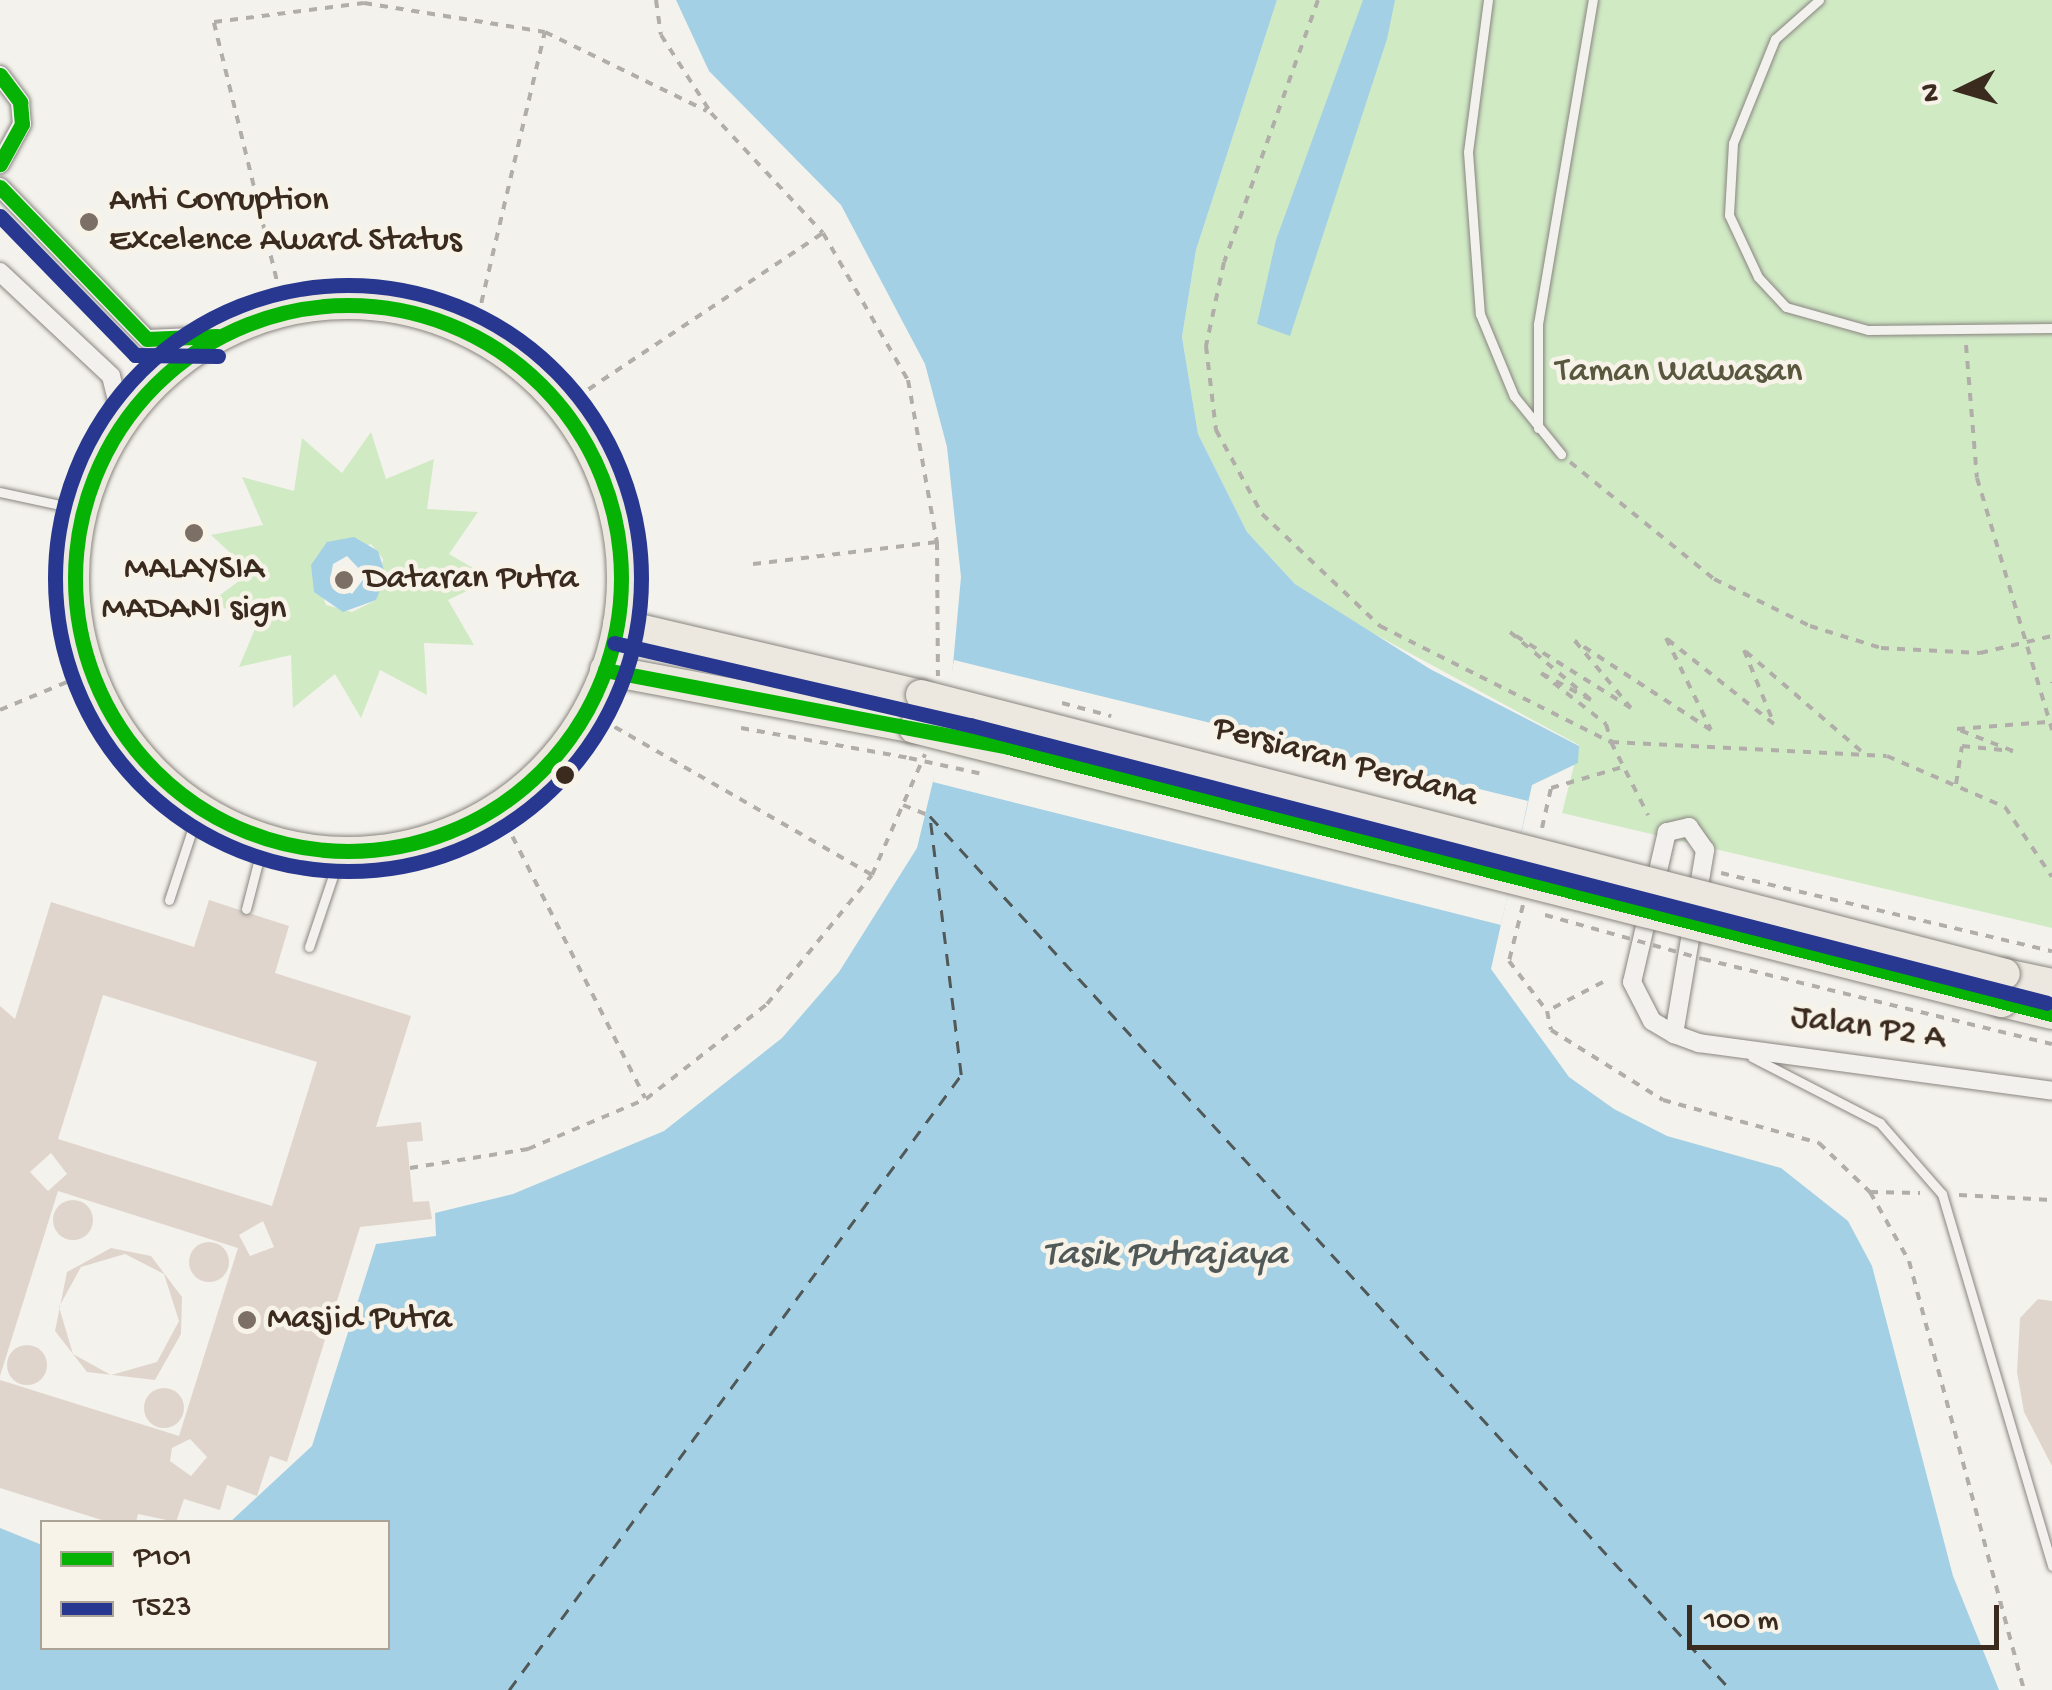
<!DOCTYPE html>
<html>
<head>
<meta charset="utf-8">
<style>
  body { margin:0 }
  #map { position:relative; width:2052px; height:1690px; overflow:hidden; background:#f4f2ec; font-family:"Gochi Hand",sans-serif }
  div>[style] { position:absolute }
  [style*='--x'] { left:calc(var(--x)*1px); top:calc(var(--y)*1px); width:calc(var(--w)*1px); rotate:calc(var(--a)*1deg) }
  .green>* { inset:0; background:#d0eac4 }
  .water>* { inset:0; background:#a3d0e4 }
  .pier>* { inset:0; background:#f4f2ec }
  .ferry>* { height:2.5px; margin-top:-1.25px; transform-origin:0; background:repeating-linear-gradient(90deg,#505858 0 12px,transparent 0 22px) }
  .building>* { inset:0; background:#e0d5cd }
  .round { border-radius:50% }
  .path>* { height:4px; margin-top:-2px; transform-origin:0; background:repeating-linear-gradient(90deg,#b1aeaa 0 8px,transparent 0 16px) }
  .roads { filter:drop-shadow(0 0 2px #898580) drop-shadow(0 0 2px #898580) }
  .lane>* { height:9px; margin:-4.5px; padding:0 4.5px; transform-origin:4.5px; border-radius:4.5px; background:#f2f1ed }
  .street>* { height:18px; margin:-9px; padding:0 9px; transform-origin:9px; border-radius:9px; background:#f2f1ed }
  .primary>* { height:30px; margin:-15px; padding:0 15px; transform-origin:15px; border-radius:15px; background:#ece8df }
  .primary>.ring { margin:-15px; padding:0; box-sizing:content-box; background:none; border:30px solid #ece8df; border-radius:50% }
  .path-bridge>* { height:4px; margin-top:-2px; transform-origin:0; background:repeating-linear-gradient(90deg,#b1aeaa 0 8px,transparent 0 16px) }
  .bridges { filter:drop-shadow(0 0 2px #898580) drop-shadow(0 0 2px #898580) }
  .primary-bridge>* { height:30px; margin:-15px; padding:0 15px; transform-origin:15px; border-radius:15px; background:#ece8df }
  .bus-1>* { height:15px; margin:-7.5px; padding:0 7.5px; transform-origin:7.5px; border-radius:7.5px; background:#06b304 }
  .bus-1>.ring { margin:-7.5px; padding:0; box-sizing:content-box; background:none; border:15px solid #06b304; border-radius:50% }
  .bus-2>* { height:15px; margin:-7.5px; padding:0 7.5px; transform-origin:7.5px; border-radius:7.5px; background:#283890 }
  .bus-2>.ring { margin:-7.5px; padding:0; box-sizing:content-box; background:none; border:15px solid #283890; border-radius:50% }
  .dots>* { width:28px; height:28px; translate:-50% -50%; box-sizing:border-box; border:5px solid #f7f3e8; border-radius:50% }
  span { translate:-50% -50%; white-space:nowrap; text-align:center; line-height:1.15; -webkit-text-stroke:9px #f7f3e8; paint-order:stroke }
  .poi-label { font-size:35px; color:#3b2a1e }
  .left { translate:0 -50%; text-align:left }
  .park-label { font-size:35px; color:#59583f }
  .street-label { font-size:35px; color:#3b2a1e }
  .water-label { font-size:38px; color:#505858; font-style:italic }
  .legend { position:absolute; left:40px; top:1520px; width:350px; height:130px; box-sizing:border-box; background:#f7f3e8; border:2px solid #aca397; margin:0; padding:12px 18px; list-style:none; font-size:30px; color:#3b2a1e }
  .legend li { display:flex; align-items:center; gap:20px; height:50px }
  .legend b { width:50px; border:2px solid #aca397 }
  .north { position:absolute; left:1912px; top:40px; width:100px; height:100px; -webkit-text-stroke:8px #f7f3e8; paint-order:stroke; rotate:265deg; font-size:28px; font-weight:700; line-height:40px; text-align:center; color:#3b2a1e }
  .north::after { content:''; display:block; margin:auto; width:35px; height:45px; background:#3b2a1e; clip-path:polygon(50% 0,100% 100%,50% 72%,0 100%) }
  .scale { position:absolute; left:1687px; top:1605px; width:312px; height:45px; box-sizing:border-box; border:5px solid #3b2a1e; border-top:0; padding-left:12px; font-size:30px; line-height:35px; white-space:nowrap; color:#3b2a1e; -webkit-text-stroke:8px #f7f3e8; paint-order:stroke }
</style>
</head>
<body>
<div id="map">
  <div class="green">
    <div style="clip-path:polygon(1277px 0,2052px 0,2052px 928px,1562px 813px,1579px 745px,1369px 631px,1295px 584px,1247px 532px,1198px 434px,1182px 337px,1196px 250px)"></div>
    <div style="clip-path:polygon(evenodd,371px 432px,386px 479px,434px 459px,427px 509px,478px 512px,449px 554px,492px 579px,448px 600px,474px 645px,424px 643px,427px 695px,380px 670px,361px 718px,335px 674px,293px 708px,291px 655px,239px 667px,260px 617px,208px 604px,251px 572px,211px 535px,263px 525px,242px 477px,294px 491px,302px 438px,342px 473px,371px 432px,371px 544px,383px 559px,376px 600px,352px 612px,326px 605px,312px 565px,371px 544px)"></div>
  </div>
  <div class="water">
    <div style="clip-path:polygon(676px 0,1277px 0,1196px 250px,1182px 337px,1198px 434px,1247px 532px,1295px 584px,1430px 669px,1579px 746px,1578px 763px,1532px 785px,1491px 969px,1569px 1077px,1614px 1109px,1667px 1136px,1781px 1168px,1848px 1221px,1872px 1266px,1953px 1576px,1999px 1690px,0 1690px,0 1528px,42px 1545px,42px 1648px,388px 1648px,388px 1522px,230px 1522px,312px 1446px,376px 1244px,436px 1236px,435px 1213px,513px 1194px,664px 1131px,782px 1038px,839px 972px,917px 848px,948px 719px,961px 577px,947px 447px,925px 364px,841px 205px,709px 71px)"></div>
    <div style="clip-path:polygon(1363px 0,1395px 0,1387px 39px,1290px 336px,1257px 324px,1276px 240px)"></div>
    <div style="clip-path:polygon(evenodd,354px 537px,378px 551px,386px 576px,376px 600px,343px 612px,314px 592px,311px 565px,327px 542px,354px 537px,347px 556px,366px 576px,352px 594px,330px 580px,333px 564px,347px 556px)"></div>
  </div>
  <div class="pier">
    <div style="clip-path:polygon(954px 660px,1528px 801px,1501px 925px,933px 782px)"></div>
  </div>
  <div class="ferry">
    <div style="--x:930;--y:816;--w:1186;--a:47.5"></div>
    <div style="--x:509;--y:1690;--w:763;--a:-53.69"></div>
    <div style="--x:961;--y:1075;--w:259;--a:-96.9"></div>
  </div>
  <div class="building">
    <div style="clip-path:polygon(evenodd,209px 900px,289px 926px,275px 973px,411px 1016px,376px 1127px,421px 1122px,423px 1141px,407px 1142px,413px 1202px,429px 1201px,432px 1219px,360px 1227px,287px 1462px,270px 1456px,257px 1496px,227px 1485px,220px 1510px,184px 1499px,176px 1522px,138px 1514px,136px 1522px,108px 1522px,0 1488px,0 1380px,179px 1436px,238px 1248px,58px 1191px,0 1376px,0 1006px,15px 1019px,51px 902px,194px 947px,209px 900px,103px 995px,317px 1062px,272px 1206px,58px 1139px,103px 995px,209px 900px,51px 1153px,67px 1174px,48px 1191px,30px 1172px,51px 1153px,209px 900px,263px 1221px,274px 1247px,250px 1256px,239px 1235px,263px 1221px,209px 900px,190px 1439px,207px 1457px,191px 1476px,170px 1461px,172px 1448px,190px 1439px)"></div>
    <div class="round" style="left:53px;top:1200px;width:40px;height:40px"></div>
    <div class="round" style="left:189px;top:1242px;width:40px;height:40px"></div>
    <div style="clip-path:polygon(evenodd,111px 1248px,151px 1256px,182px 1297px,181px 1334px,155px 1380px,87px 1372px,55px 1331px,67px 1272px,111px 1248px,125px 1254px,164px 1274px,179px 1321px,157px 1362px,111px 1375px,73px 1354px,59px 1307px,81px 1267px,125px 1254px)"></div>
    <div style="clip-path:polygon(2038px 1299px,2052px 1301px,2052px 1466px,2024px 1412px,2017px 1372px,2020px 1318px)"></div>
    <div class="round" style="left:7px;top:1345px;width:40px;height:40px"></div>
    <div class="round" style="left:144px;top:1388px;width:40px;height:40px"></div>
  </div>
  <div class="path">
    <div style="--x:656;--y:0;--w:35;--a:82"></div>
    <div style="--x:661;--y:35;--w:93;--a:57.3"></div>
    <div style="--x:711;--y:113;--w:164;--a:47"></div>
    <div style="--x:823;--y:233;--w:170;--a:60"></div>
    <div style="--x:908;--y:380;--w:165;--a:79.9"></div>
    <div style="--x:937;--y:542;--w:134;--a:89.6"></div>
    <div style="--x:1318;--y:0;--w:278;--a:109.7"></div>
    <div style="--x:1224;--y:262;--w:86;--a:102.1"></div>
    <div style="--x:1206;--y:346;--w:85;--a:83.2"></div>
    <div style="--x:1216;--y:430;--w:96;--a:61.3"></div>
    <div style="--x:1262;--y:514;--w:163;--a:43.5"></div>
    <div style="--x:1380;--y:626;--w:258;--a:26.7"></div>
    <div style="--x:1611;--y:742;--w:82;--a:63.1"></div>
    <div style="--x:284;--y:310;--w:296;--a:-103.7"></div>
    <div style="--x:214;--y:22;--w:151;--a:-7.2"></div>
    <div style="--x:364;--y:3;--w:183;--a:9.1"></div>
    <div style="--x:545;--y:32;--w:180;--a:26"></div>
    <div style="--x:474;--y:334;--w:310;--a:-76.8"></div>
    <div style="--x:1966;--y:345;--w:133;--a:85.3"></div>
    <div style="--x:1977;--y:478;--w:263;--a:73.4"></div>
    <div style="--x:562;--y:407;--w:314;--a:-33.7"></div>
    <div style="--x:1570;--y:462;--w:186;--a:39.1"></div>
    <div style="--x:1714;--y:579;--w:107;--a:26.1"></div>
    <div style="--x:1810;--y:626;--w:74;--a:17.2"></div>
    <div style="--x:1881;--y:648;--w:99;--a:2.9"></div>
    <div style="--x:1980;--y:653;--w:74;--a:-13.3"></div>
    <div style="--x:753;--y:564;--w:185;--a:-6.8"></div>
    <div style="--x:2052;--y:682;--w:1;--a:90"></div>
    <div style="--x:0;--y:710;--w:99;--a:-22.7"></div>
    <div style="--x:587;--y:711;--w:329;--a:29.9"></div>
    <div style="--x:741;--y:728;--w:171;--a:10.1"></div>
    <div style="--x:1861;--y:751;--w:155;--a:-139.2"></div>
    <div style="--x:1744;--y:650;--w:80;--a:67.9"></div>
    <div style="--x:1774;--y:724;--w:138;--a:-141.5"></div>
    <div style="--x:1666;--y:638;--w:102;--a:63.9"></div>
    <div style="--x:1711;--y:730;--w:163;--a:-146.8"></div>
    <div style="--x:1575;--y:641;--w:87;--a:50.1"></div>
    <div style="--x:1631;--y:708;--w:143;--a:-147.9"></div>
    <div style="--x:1510;--y:632;--w:106;--a:40"></div>
    <div style="--x:1591;--y:700;--w:57;--a:-151.6"></div>
    <div style="--x:1541;--y:673;--w:83;--a:38.1"></div>
    <div style="--x:1606;--y:724;--w:19;--a:74"></div>
    <div style="--x:1611;--y:742;--w:276;--a:2.9"></div>
    <div style="--x:1887;--y:756;--w:129;--a:23.4"></div>
    <div style="--x:2005;--y:807;--w:84;--a:56.1"></div>
    <div style="--x:1956;--y:784;--w:38;--a:-81"></div>
    <div style="--x:1962;--y:746;--w:51;--a:5.6"></div>
    <div style="--x:2013;--y:751;--w:60;--a:-158.6"></div>
    <div style="--x:1957;--y:729;--w:90;--a:-4.4"></div>
    <div style="--x:903;--y:805;--w:29;--a:22"></div>
    <div style="--x:498;--y:808;--w:325;--a:63.1"></div>
    <div style="--x:1542;--y:828;--w:41;--a:-77.3"></div>
    <div style="--x:1551;--y:788;--w:75;--a:-16.3"></div>
    <div style="--x:1721;--y:873;--w:340;--a:13.3"></div>
    <div style="--x:1523;--y:905;--w:58;--a:104"></div>
    <div style="--x:1509;--y:961;--w:63;--a:52.8"></div>
    <div style="--x:1703;--y:959;--w:359;--a:13.7"></div>
    <div style="--x:1603;--y:982;--w:63;--a:152.6"></div>
    <div style="--x:1547;--y:1011;--w:19;--a:78"></div>
    <div style="--x:1551;--y:1030;--w:132;--a:32"></div>
    <div style="--x:1663;--y:1100;--w:162;--a:15.4"></div>
    <div style="--x:1819;--y:1143;--w:71;--a:43.9"></div>
    <div style="--x:1870;--y:1192;--w:79;--a:60.5"></div>
    <div style="--x:1909;--y:1261;--w:444;--a:75"></div>
    <div style="--x:410;--y:1168;--w:120;--a:-9.1"></div>
    <div style="--x:528;--y:1149;--w:128;--a:-23"></div>
    <div style="--x:646;--y:1099;--w:154;--a:-38.1"></div>
    <div style="--x:767;--y:1004;--w:166;--a:-50.9"></div>
    <div style="--x:872;--y:875;--w:132;--a:-66.3"></div>
    <div style="--x:1870;--y:1192;--w:50;--a:1.1"></div>
    <div style="--x:1959;--y:1195;--w:93;--a:3.1"></div>
  </div>
  <div class="roads">
    <div class="lane">
      <div style="--x:1488;--y:0;--w:153;--a:97.5"></div>
      <div style="--x:1468;--y:152;--w:162;--a:85.8"></div>
      <div style="--x:1480;--y:314;--w:89;--a:67.5"></div>
      <div style="--x:1514;--y:396;--w:75;--a:51"></div>
      <div style="--x:1819;--y:0;--w:59;--a:138.4"></div>
      <div style="--x:1775;--y:39;--w:112;--a:112"></div>
      <div style="--x:1733;--y:143;--w:72;--a:93.2"></div>
      <div style="--x:1729;--y:215;--w:68;--a:64.9"></div>
      <div style="--x:1758;--y:277;--w:41;--a:47"></div>
      <div style="--x:1786;--y:307;--w:85;--a:15.7"></div>
      <div style="--x:1868;--y:330;--w:184;--a:-0.6"></div>
      <div style="--x:1538;--y:428;--w:104;--a:-90"></div>
      <div style="--x:1538;--y:324;--w:329;--a:-80.4"></div>
      <div style="--x:0;--y:492;--w:85;--a:12.2"></div>
      <div style="--x:169;--y:900;--w:96;--a:-71.8"></div>
      <div style="--x:246;--y:909;--w:72;--a:-75.6"></div>
      <div style="--x:309;--y:947;--w:100;--a:-71.4"></div>
      <div style="--x:1752;--y:1057;--w:144;--a:27.3"></div>
      <div style="--x:1880;--y:1123;--w:94;--a:48.9"></div>
      <div style="--x:1942;--y:1194;--w:388;--a:73.5"></div>
    </div>
    <div class="street">
      <div style="--x:0;--y:75;--w:34;--a:53"></div>
      <div style="--x:20;--y:102;--w:22;--a:85"></div>
      <div style="--x:22;--y:124;--w:46;--a:118.8"></div>
      <div style="--x:0;--y:187;--w:211;--a:46"></div>
      <div style="--x:147;--y:339;--w:70;--a:-2.5"></div>
      <div style="--x:0;--y:272;--w:152;--a:43.1"></div>
      <div style="--x:111;--y:376;--w:30;--a:76"></div>
      <div style="--x:118;--y:405;--w:43;--a:104.7"></div>
      <div style="--x:1674;--y:1034;--w:187;--a:-80.4"></div>
      <div style="--x:1705;--y:850;--w:28;--a:-125"></div>
      <div style="--x:1689;--y:827;--w:23;--a:167"></div>
      <div style="--x:1667;--y:832;--w:154;--a:103.1"></div>
      <div style="--x:1632;--y:982;--w:44;--a:62.9"></div>
      <div style="--x:1652;--y:1021;--w:26;--a:31"></div>
      <div style="--x:1674;--y:1034;--w:27;--a:20"></div>
      <div style="--x:1699;--y:1043;--w:356;--a:7.7"></div>
    </div>
    <div class="primary">
      <div class="ring" style="left:74px;top:304px;width:518px;height:518px"></div>
      <div style="--x:618;--y:624;--w:311;--a:13.2"></div>
      <div style="--x:605;--y:670;--w:314;--a:10.6"></div>
      <div style="--x:2005;--y:974;--w:48;--a:12"></div>
      <div style="--x:2002;--y:1002;--w:51;--a:13.5"></div>
    </div>
  </div>
  <div class="path-bridge">
    <div style="--x:1062;--y:703;--w:51;--a:14.9"></div>
    <div style="--x:909;--y:758;--w:80;--a:12.3"></div>
    <div style="--x:1545;--y:915;--w:164;--a:15.6"></div>
  </div>
  <div class="bridges">
    <div class="primary-bridge">
      <div style="--x:921;--y:695;--w:1119;--a:14.43"></div>
      <div style="--x:914;--y:728;--w:1122;--a:14.14"></div>
    </div>
  </div>
  <div class="bus-1">
    <div style="--x:0;--y:75;--w:34;--a:53"></div>
    <div style="--x:20;--y:102;--w:22;--a:85"></div>
    <div style="--x:22;--y:124;--w:46;--a:118.8"></div>
    <div style="--x:0;--y:187;--w:211;--a:46"></div>
    <div style="--x:147;--y:339;--w:70;--a:-2.5"></div>
    <div class="ring" style="left:75px;top:305px;width:531px;height:531px"></div>
    <div style="--x:605;--y:670;--w:410;--a:10.8"></div>
    <div style="--x:1008;--y:747;--w:1078;--a:14.35"></div>
  </div>
  <div class="bus-2">
    <div style="--x:0;--y:216;--w:194;--a:45.8"></div>
    <div style="--x:135;--y:355;--w:83;--a:0.7"></div>
    <div class="ring" style="left:55px;top:285px;width:571px;height:571px"></div>
    <div style="--x:614;--y:643;--w:365;--a:13"></div>
    <div style="--x:970;--y:725;--w:1112;--a:14.47"></div>
  </div>
  <div class="dots">
    <div style="left:89px;top:222px;background:#7c7066"></div>
    <div style="left:194px;top:533px;background:#7c7066"></div>
    <div style="left:344px;top:580px;background:#7c7066"></div>
    <div style="left:565px;top:775px;background:#3b2a1e"></div>
    <div style="left:247px;top:1320px;background:#7c7066"></div>
  </div>
  <div class="poi-label">
    <span class="left" style="left:109px;top:222px">Anti Corruption<br>Excelence Award Status</span>
    <span style="left:194px;top:590px">MALAYSIA<br>MADANI sign</span>
    <span class="left" style="left:364px;top:580px">Dataran Putra</span>
    <span class="left" style="left:267px;top:1320px">Masjid Putra</span>
  </div>
  <div class="park-label">
    <span style="left:1679px;top:373px">Taman Wawasan</span>
  </div>
  <div class="street-label">
    <span style="left:1345px;top:764px;rotate:15deg">Persiaran Perdana</span>
    <span style="left:1868px;top:1029px;rotate:8deg">Jalan P2 A</span>
  </div>
  <div class="water-label">
    <span style="left:1165px;top:1257px">Tasik Putrajaya</span>
  </div>
  <ul class="legend">
  <li><b style="height:12px;background:#06b304"></b>P101</li>
  <li><b style="height:12px;background:#283890"></b>T523</li>
  </ul>
  <div class="north">N</div>
  <div class="scale">100 m</div>
</div>
</body>
</html>
